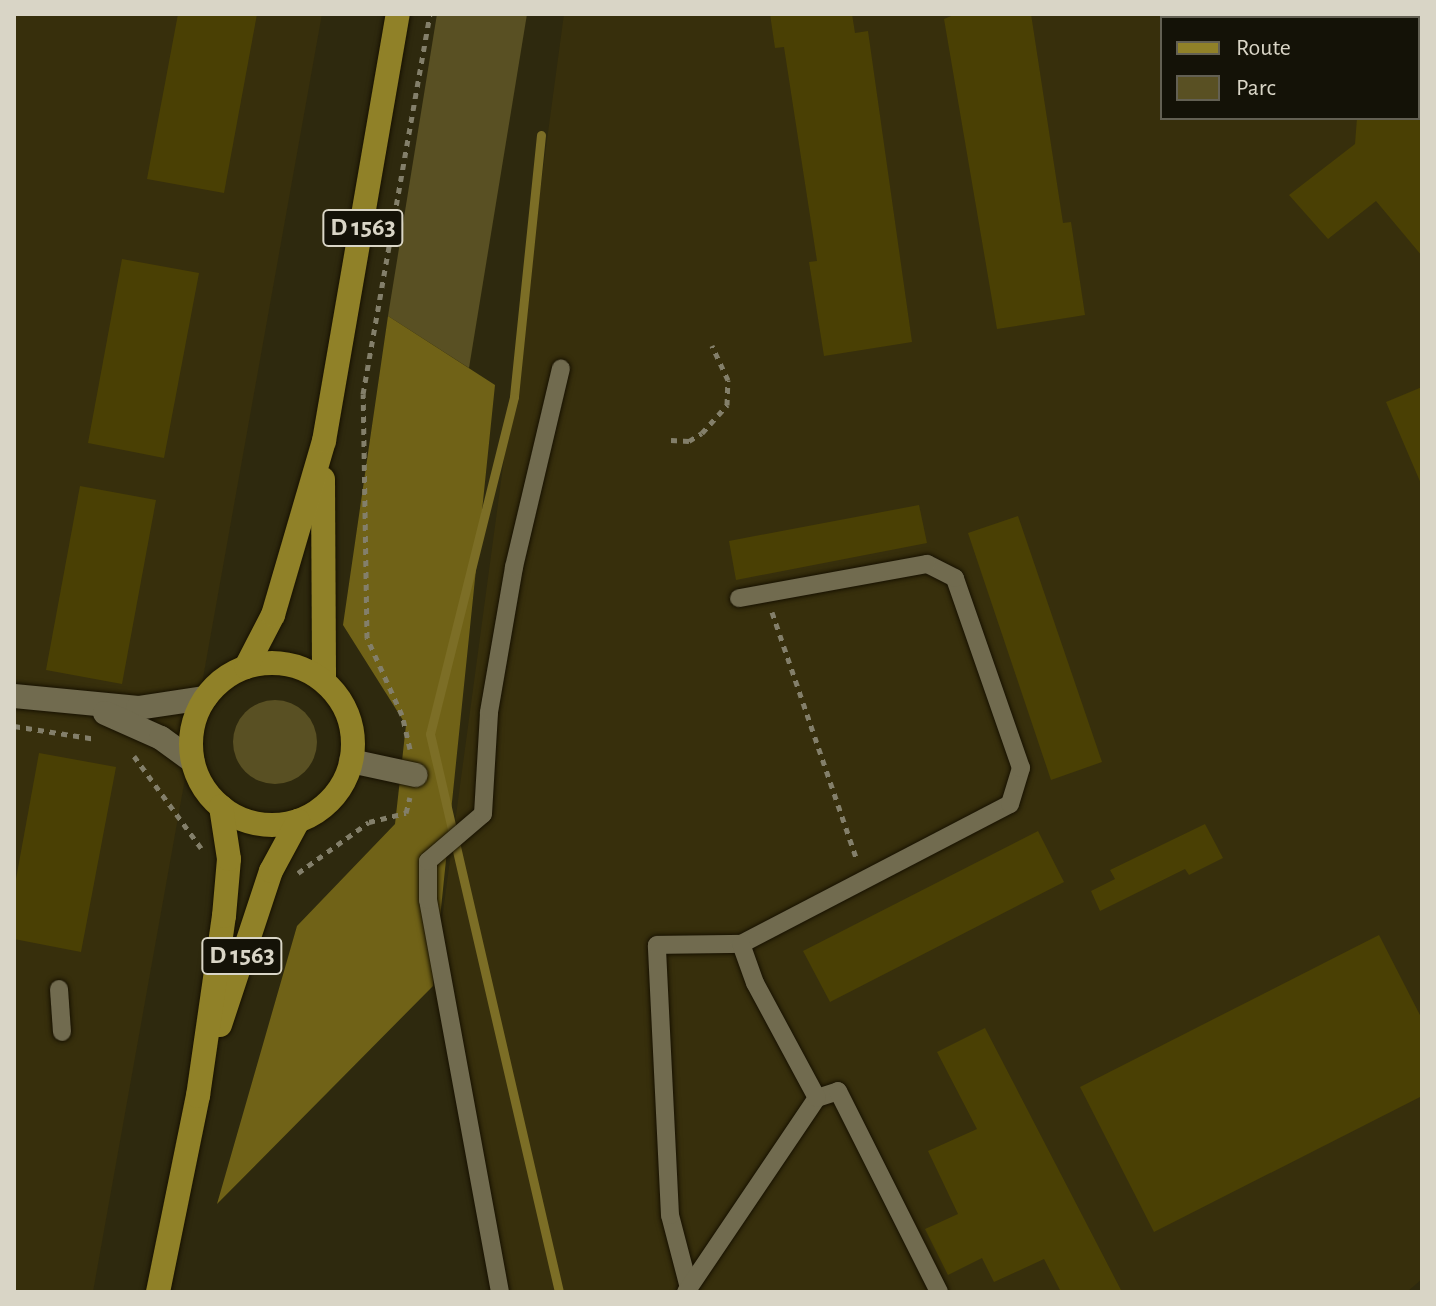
<!DOCTYPE html>
<html>
<head>
<meta charset="utf-8">
<style>
  body { margin:0 }
  #map { position:relative; width:1436px; height:1306px; overflow:hidden; background:#2e290e; font-family:"Alegreya Sans",sans-serif }
  div>[style] { position:absolute }
  [style*='--x'] { left:calc(var(--x)*1px); top:calc(var(--y)*1px); width:calc(var(--w)*1px); rotate:calc(var(--a)*1deg) }
  .built>* { inset:0; background:#372f0c }
  .green>* { inset:0; background:#595023 }
  .round { border-radius:50% }
  .forest>* { inset:0; background:#706217 }
  .stream>* { height:9px; margin:-4.5px; padding:0 4.5px; transform-origin:4.5px; border-radius:4.5px; background:#7c6e26 }
  .building>* { inset:0; background:#4a4004 }
  .path>* { height:5px; margin-top:-2.5px; transform-origin:0; background:repeating-linear-gradient(90deg,#837f6a 0 6px,transparent 0 12px) }
  .roads { filter:drop-shadow(0 0 2px #171100) drop-shadow(0 0 2px #171100) }
  .lane>* { height:18px; margin:-9px; padding:0 9px; transform-origin:9px; border-radius:9px; background:#716b4f }
  .street>* { height:24px; margin:-12px; padding:0 12px; transform-origin:12px; border-radius:12px; background:#716b4f }
  .primary>* { height:24px; margin:-12px; padding:0 12px; transform-origin:12px; border-radius:12px; background:#908128 }
  .primary>.ring { margin:-12px; padding:0; box-sizing:content-box; background:none; border:24px solid #908128; border-radius:50% }
  span { translate:-50% -50%; white-space:nowrap; text-align:center; line-height:1.15; -webkit-text-stroke:6px #141207; paint-order:stroke }
  .shield-label span { padding:2px 6px; background:#141207; border:2px solid; border-radius:6px; -webkit-text-stroke-width:0 }
  .shield-label { font-size:26px; color:#d9d5c6; font-weight:700 }
  .frame { position:absolute; inset:0; border:16px solid #d9d5c6; pointer-events:none }
  .legend { position:absolute; left:1160px; top:16px; width:260px; height:104px; box-sizing:border-box; background:#141207; border:2px solid #636053; margin:0; padding:10px 14px; list-style:none; font-size:24px; color:#d9d5c6 }
  .legend li { display:flex; align-items:center; gap:16px; height:40px }
  .legend b { width:40px; border:2px solid #636053 }
</style>
</head>
<body>
<div id="map">
  <div class="built">
    <div style="clip-path:polygon(14px 14px,322px 14px,93px 1292px,14px 1292px)"></div>
    <div style="clip-path:polygon(evenodd,564px 14px,1422px 14px,1422px 1279px,1407px 1292px,507px 1292px,433px 986px,564px 14px,1162px 18px,1418px 18px,1418px 118px,1162px 118px,1162px 18px)"></div>
  </div>
  <div class="green">
    <div style="clip-path:polygon(437px 14px,527px 14px,469px 368px,388px 316px)"></div>
    <div class="round" style="left:233px;top:700px;width:84px;height:84px"></div>
  </div>
  <div class="forest">
    <div style="clip-path:polygon(388px 316px,495px 385px,433px 986px,217px 1204px,297px 926px,395px 824px,406px 725px,343px 625px)"></div>
  </div>
  <div class="stream">
    <div style="--x:541;--y:135;--w:263;--a:95.9"></div>
    <div style="--x:514;--y:397;--w:347;--a:104"></div>
    <div style="--x:430;--y:734;--w:573;--a:76.98"></div>
  </div>
  <div class="building">
    <div style="clip-path:polygon(178px 14px,257px 14px,224px 193px,147px 179px)"></div>
    <div style="clip-path:polygon(770px 14px,852px 14px,855px 33px,868px 31px,912px 342px,824px 356px,809px 262px,817px 261px,784px 47px,775px 48px)"></div>
    <div style="clip-path:polygon(956px 14px,1031px 14px,1063px 223px,1071px 222px,1085px 315px,997px 329px,944px 19px)"></div>
    <div style="clip-path:polygon(1357px 118px,1420px 118px,1422px 256px,1376px 201px,1328px 239px,1289px 195px,1355px 144px)"></div>
    <div style="clip-path:polygon(122px 259px,199px 273px,164px 458px,88px 443px)"></div>
    <div style="clip-path:polygon(1422px 387px,1422px 486px,1386px 402px)"></div>
    <div style="clip-path:polygon(80px 486px,156px 500px,122px 684px,46px 670px)"></div>
    <div style="clip-path:polygon(919px 505px,927px 543px,736px 580px,729px 541px)"></div>
    <div style="clip-path:polygon(1018px 516px,1102px 762px,1051px 780px,968px 533px)"></div>
    <div style="clip-path:polygon(39px 753px,116px 767px,81px 952px,14px 939px,14px 890px)"></div>
    <div style="clip-path:polygon(1205px 824px,1223px 858px,1189px 875px,1185px 869px,1100px 911px,1091px 891px,1115px 879px,1110px 870px)"></div>
    <div style="clip-path:polygon(1038px 831px,1064px 882px,830px 1002px,803px 951px)"></div>
    <div style="clip-path:polygon(1379px 935px,1422px 1019px,1422px 1096px,1154px 1232px,1080px 1087px)"></div>
    <div style="clip-path:polygon(985px 1028px,1122px 1292px,1061px 1292px,1044px 1259px,994px 1282px,982px 1258px,948px 1275px,925px 1229px,958px 1214px,928px 1151px,977px 1129px,937px 1052px)"></div>
  </div>
  <div class="path">
    <div style="--x:671;--y:440;--w:18;--a:3"></div>
    <div style="--x:689;--y:441;--w:15;--a:-32"></div>
    <div style="--x:702;--y:433;--w:38;--a:-48"></div>
    <div style="--x:727;--y:405;--w:25;--a:-88"></div>
    <div style="--x:728;--y:380;--w:38;--a:-115"></div>
    <div style="--x:772;--y:612;--w:262;--a:71.1"></div>
    <div style="--x:14;--y:726;--w:83;--a:9"></div>
    <div style="--x:410;--y:749;--w:35;--a:-103"></div>
    <div style="--x:402;--y:715;--w:85;--a:-114.4"></div>
    <div style="--x:367;--y:638;--w:244;--a:-90.9"></div>
    <div style="--x:363;--y:394;--w:386;--a:-80"></div>
    <div style="--x:134;--y:756;--w:114;--a:53.9"></div>
    <div style="--x:298;--y:873;--w:87;--a:-35.7"></div>
    <div style="--x:369;--y:822;--w:38;--a:-14"></div>
    <div style="--x:406;--y:813;--w:16;--a:-76"></div>
  </div>
  <div class="roads">
    <div class="lane">
      <div style="--x:59;--y:989;--w:43;--a:86"></div>
      <div style="--x:817;--y:1098;--w:22;--a:-18"></div>
      <div style="--x:838;--y:1091;--w:225;--a:63.3"></div>
      <div style="--x:689;--y:1288;--w:75;--a:-104.6"></div>
      <div style="--x:670;--y:1215;--w:270;--a:-92.8"></div>
      <div style="--x:657;--y:945;--w:84;--a:-0.7"></div>
      <div style="--x:741;--y:944;--w:303;--a:-27.5"></div>
      <div style="--x:1010;--y:804;--w:38;--a:-73"></div>
      <div style="--x:1021;--y:768;--w:201;--a:-109.2"></div>
      <div style="--x:955;--y:578;--w:31;--a:-153"></div>
      <div style="--x:927;--y:564;--w:191;--a:169.7"></div>
      <div style="--x:500;--y:1292;--w:399;--a:-100.4"></div>
      <div style="--x:428;--y:900;--w:39;--a:-90"></div>
      <div style="--x:428;--y:861;--w:72;--a:-40.5"></div>
      <div style="--x:483;--y:814;--w:102;--a:-86.6"></div>
      <div style="--x:489;--y:712;--w:147;--a:-80.2"></div>
      <div style="--x:514;--y:567;--w:204;--a:-76.7"></div>
      <div style="--x:686;--y:1292;--w:234;--a:-56"></div>
      <div style="--x:817;--y:1098;--w:131;--a:-118.3"></div>
      <div style="--x:755;--y:983;--w:41;--a:-109.7"></div>
    </div>
    <div class="street">
      <div style="--x:14;--y:696;--w:125;--a:5.5"></div>
      <div style="--x:138;--y:708;--w:68;--a:-8.5"></div>
      <div style="--x:105;--y:713;--w:61;--a:24.1"></div>
      <div style="--x:161;--y:738;--w:39;--a:36"></div>
      <div style="--x:351;--y:761;--w:66;--a:12.2"></div>
    </div>
    <div class="primary">
      <div style="--x:323;--y:479;--w:202;--a:89.7"></div>
      <div class="ring" style="left:191px;top:663px;width:138px;height:138px"></div>
      <div style="--x:246;--y:667;--w:59;--a:-62.6"></div>
      <div style="--x:273;--y:615;--w:181;--a:-73.7"></div>
      <div style="--x:324;--y:441;--w:433;--a:-80.2"></div>
      <div style="--x:220;--y:1025;--w:162;--a:-71.7"></div>
      <div style="--x:271;--y:871;--w:57;--a:-61.6"></div>
      <div style="--x:158;--y:1292;--w:200;--a:-78.5"></div>
      <div style="--x:198;--y:1096;--w:182;--a:-81.8"></div>
      <div style="--x:224;--y:916;--w:57;--a:-85"></div>
      <div style="--x:229;--y:859;--w:53;--a:-98.7"></div>
    </div>
  </div>
  <div class="shield-label">
    <span style="left:363px;top:228px">D 1563</span>
    <span style="left:242px;top:956px">D 1563</span>
  </div>
  <div class="frame"></div>
  <ul class="legend">
  <li><b style="height:10px;background:#908128"></b>Route</li>
  <li><b style="height:22px;background:#595023"></b>Parc</li>
  </ul>
</div>
</body>
</html>
